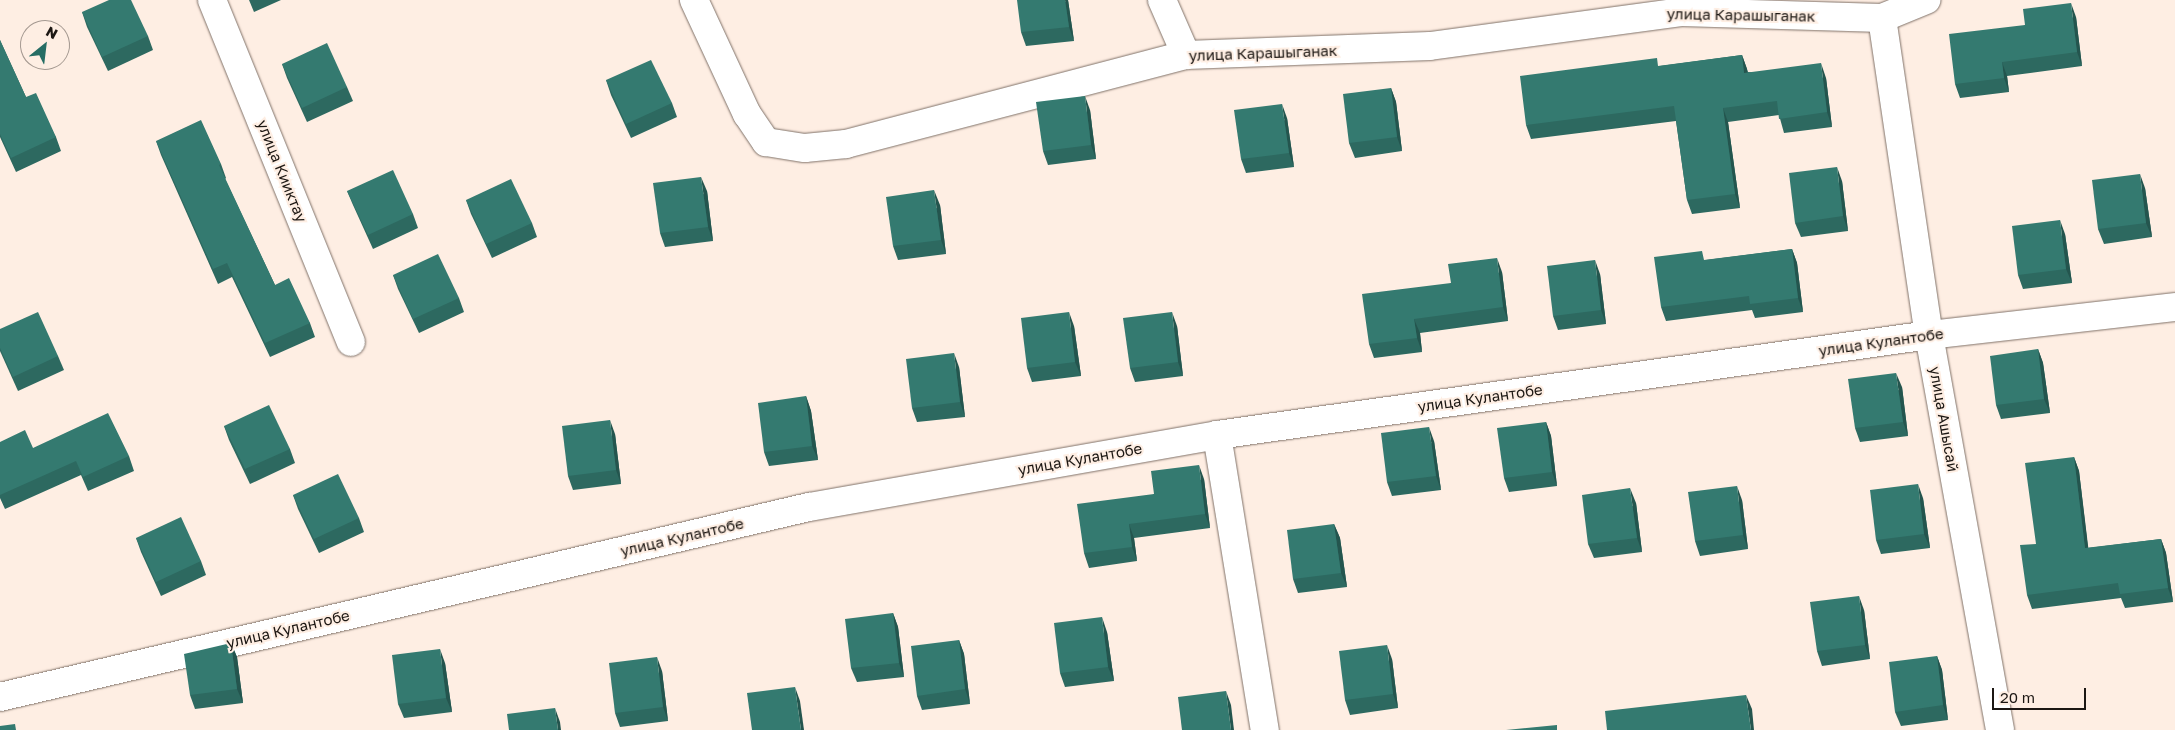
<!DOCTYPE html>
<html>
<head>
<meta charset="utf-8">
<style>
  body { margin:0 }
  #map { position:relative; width:2175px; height:730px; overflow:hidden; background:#feeee3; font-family:"Golos Text",sans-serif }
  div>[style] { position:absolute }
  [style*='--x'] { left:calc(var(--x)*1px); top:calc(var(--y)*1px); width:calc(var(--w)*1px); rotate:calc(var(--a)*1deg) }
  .roads { filter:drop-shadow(0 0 1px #807269) drop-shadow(0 0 1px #807269) }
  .street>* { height:28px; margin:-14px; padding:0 14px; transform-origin:14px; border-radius:14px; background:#fff }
  .wall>* { inset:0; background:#2d6960 }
  .shaded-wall>* { inset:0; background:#24554e }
  .building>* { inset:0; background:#347a70 }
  span { translate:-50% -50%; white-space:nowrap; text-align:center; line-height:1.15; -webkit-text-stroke:4px #feeee3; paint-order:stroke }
  .street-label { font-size:15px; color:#1c1713 }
  .north { position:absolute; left:20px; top:20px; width:50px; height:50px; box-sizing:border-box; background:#feeee3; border:1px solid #a49890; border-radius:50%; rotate:29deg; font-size:14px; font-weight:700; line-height:20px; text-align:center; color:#1c1713 }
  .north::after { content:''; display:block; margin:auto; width:18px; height:22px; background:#266d64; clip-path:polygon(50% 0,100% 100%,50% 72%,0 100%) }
  .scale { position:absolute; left:1992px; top:688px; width:94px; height:22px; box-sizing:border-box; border:2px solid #1c1713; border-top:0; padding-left:6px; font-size:15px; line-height:18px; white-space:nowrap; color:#1c1713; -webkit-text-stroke:4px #feeee3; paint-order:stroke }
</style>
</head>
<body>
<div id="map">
  <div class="roads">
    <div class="street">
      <div style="--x:212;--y:0;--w:369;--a:67.9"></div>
      <div style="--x:694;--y:0;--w:126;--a:65.1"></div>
      <div style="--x:747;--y:114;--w:34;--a:56"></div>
      <div style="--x:766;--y:142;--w:39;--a:9"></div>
      <div style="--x:805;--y:148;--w:41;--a:-5.6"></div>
      <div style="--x:846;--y:144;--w:351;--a:-14.7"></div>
      <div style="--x:1186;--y:55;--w:244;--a:-2.1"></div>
      <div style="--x:1430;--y:46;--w:253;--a:-7.7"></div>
      <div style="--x:1681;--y:12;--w:201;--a:1.7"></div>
      <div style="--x:1882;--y:18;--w:48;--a:-22.2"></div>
      <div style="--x:1162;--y:0;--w:60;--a:66.4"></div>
      <div style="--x:1882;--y:18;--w:320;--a:81.6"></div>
      <div style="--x:1929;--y:335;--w:401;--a:79.8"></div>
      <div style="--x:1217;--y:435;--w:299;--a:80.8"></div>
      <div style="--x:0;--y:697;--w:831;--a:-13.22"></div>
      <div style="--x:809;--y:507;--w:414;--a:-10"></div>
      <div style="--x:1217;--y:435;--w:719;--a:-7.99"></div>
      <div style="--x:1929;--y:335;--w:248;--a:-6.5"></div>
    </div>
  </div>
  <div class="wall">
    <div style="clip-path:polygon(249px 0,281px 0,254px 12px)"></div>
    <div style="clip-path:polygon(1068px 0,1074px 41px,1026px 46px,1021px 32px)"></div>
    <div style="clip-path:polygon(82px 12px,148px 36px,153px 50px,108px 71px,87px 27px)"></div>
    <div style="clip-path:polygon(2076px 17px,2082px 66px,2007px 76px,2009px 92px,1960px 98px,1955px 84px,2025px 25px)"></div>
    <div style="clip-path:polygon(0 40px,26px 97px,56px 137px,61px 151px,16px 172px,0 137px)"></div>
    <div style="clip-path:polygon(1742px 55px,1748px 72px,1826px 78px,1832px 127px,1784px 133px,1779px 115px,1728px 122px,1740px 208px,1692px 214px,1687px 200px,1676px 121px,1531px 139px,1526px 125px,1660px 66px)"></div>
    <div style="clip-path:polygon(282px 64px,347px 87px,353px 101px,307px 122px,287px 78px)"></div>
    <div style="clip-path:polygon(606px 80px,672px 103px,677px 117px,631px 138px,611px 95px)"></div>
    <div style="clip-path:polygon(1391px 88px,1396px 102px,1402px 151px,1355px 158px,1349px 143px)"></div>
    <div style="clip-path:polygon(1090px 110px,1096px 159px,1048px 165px,1043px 151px)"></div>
    <div style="clip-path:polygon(1287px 118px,1294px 167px,1246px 173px,1241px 159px)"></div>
    <div style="clip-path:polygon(156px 141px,221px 164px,226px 178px,225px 179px,275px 285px,310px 323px,315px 337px,270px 357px,232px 277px,218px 284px,161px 155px)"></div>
    <div style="clip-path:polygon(1842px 181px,1848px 231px,1801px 237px,1795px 223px)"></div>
    <div style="clip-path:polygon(2145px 188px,2152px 237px,2104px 244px,2098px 229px)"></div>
    <div style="clip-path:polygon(347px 191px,413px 214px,418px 228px,373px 249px,353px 205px)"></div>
    <div style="clip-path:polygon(707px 191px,713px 241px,665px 247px,660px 233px)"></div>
    <div style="clip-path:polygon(466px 200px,532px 223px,537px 237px,492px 258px,471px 214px)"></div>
    <div style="clip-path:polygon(940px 205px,946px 254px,898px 260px,893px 246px)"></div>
    <div style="clip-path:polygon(2065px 234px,2072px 283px,2023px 289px,2018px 275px)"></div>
    <div style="clip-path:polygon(1792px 249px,1797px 263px,1803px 312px,1755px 318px,1752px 310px,1666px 321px,1661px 307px,1706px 260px)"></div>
    <div style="clip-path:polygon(1502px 272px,1508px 321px,1420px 333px,1422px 352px,1374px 358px,1369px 344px,1451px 283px)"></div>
    <div style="clip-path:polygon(1600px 274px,1606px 324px,1558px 330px,1553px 316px)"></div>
    <div style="clip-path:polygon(393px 275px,459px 298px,464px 312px,419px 333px,398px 289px)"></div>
    <div style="clip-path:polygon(1074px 326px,1081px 376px,1032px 382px,1027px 368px)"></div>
    <div style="clip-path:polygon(1177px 326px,1183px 376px,1135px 382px,1130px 368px)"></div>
    <div style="clip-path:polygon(0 329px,58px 356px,64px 370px,18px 391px,0 351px)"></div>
    <div style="clip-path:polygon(2038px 349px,2043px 363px,2050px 413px,2001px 419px,1996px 405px)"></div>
    <div style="clip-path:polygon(959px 367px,965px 417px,917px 422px,912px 408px)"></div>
    <div style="clip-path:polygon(1902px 387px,1908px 436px,1860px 442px,1855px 428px)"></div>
    <div style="clip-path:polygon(806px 396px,811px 411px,818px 460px,769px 466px,764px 452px)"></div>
    <div style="clip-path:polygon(1546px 422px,1551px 436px,1557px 486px,1509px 492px,1504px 478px)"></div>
    <div style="clip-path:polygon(224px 426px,290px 449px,295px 463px,250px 484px,229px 440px)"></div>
    <div style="clip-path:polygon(615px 434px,621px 484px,573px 490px,568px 476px)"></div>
    <div style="clip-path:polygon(1434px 441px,1441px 490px,1392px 496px,1387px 482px)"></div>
    <div style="clip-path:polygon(0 442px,33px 448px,129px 456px,134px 471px,88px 491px,81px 475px,5px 509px,0 498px)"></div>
    <div style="clip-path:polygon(2074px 457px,2079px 471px,2088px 548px,2161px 539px,2166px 553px,2173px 602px,2125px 608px,2121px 598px,2032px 609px,2027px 595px)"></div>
    <div style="clip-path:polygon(1204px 479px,1210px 528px,1134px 538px,1137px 561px,1089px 568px,1084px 553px,1154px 494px)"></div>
    <div style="clip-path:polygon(293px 495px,359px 518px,364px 532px,319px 553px,298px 509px)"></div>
    <div style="clip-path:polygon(1923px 498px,1930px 548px,1881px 554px,1876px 540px)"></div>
    <div style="clip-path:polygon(1742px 500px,1748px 549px,1700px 556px,1695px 541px)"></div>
    <div style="clip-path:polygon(1636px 503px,1642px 552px,1594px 558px,1588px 544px)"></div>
    <div style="clip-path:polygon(1334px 524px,1340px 538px,1347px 587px,1298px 593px,1293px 579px)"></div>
    <div style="clip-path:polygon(136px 538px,201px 561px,206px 575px,161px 596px,141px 552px)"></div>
    <div style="clip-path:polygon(1864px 610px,1870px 659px,1822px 666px,1817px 651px)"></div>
    <div style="clip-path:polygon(893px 613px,898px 627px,904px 677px,857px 682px,851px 668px)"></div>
    <div style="clip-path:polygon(1107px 632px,1114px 681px,1065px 687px,1060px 673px)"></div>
    <div style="clip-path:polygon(959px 640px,964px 654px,970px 704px,922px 710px,917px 696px)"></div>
    <div style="clip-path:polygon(231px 643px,237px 657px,243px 703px,195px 709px,190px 695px)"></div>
    <div style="clip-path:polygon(1937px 656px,1942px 670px,1948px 720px,1901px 726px,1895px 712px)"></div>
    <div style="clip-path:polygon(1392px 659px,1398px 708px,1350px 715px,1345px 700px)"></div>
    <div style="clip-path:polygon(445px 663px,452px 712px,404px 718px,398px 704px)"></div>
    <div style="clip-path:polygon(662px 671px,668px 721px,620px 727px,615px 713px)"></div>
  </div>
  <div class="shaded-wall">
    <div style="clip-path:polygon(1065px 0,1068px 0,1074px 41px,1069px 27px)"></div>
    <div style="clip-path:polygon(2071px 3px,2076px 17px,2082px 66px,2077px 52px)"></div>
    <div style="clip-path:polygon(1742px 55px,1747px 69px,1749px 87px,1744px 73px)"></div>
    <div style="clip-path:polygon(2002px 62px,2007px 76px,2009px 92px,2004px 78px)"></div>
    <div style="clip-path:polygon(1821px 63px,1826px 78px,1832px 127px,1827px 112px)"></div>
    <div style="clip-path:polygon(1391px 88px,1396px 102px,1402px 151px,1397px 137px)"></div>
    <div style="clip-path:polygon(1085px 96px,1090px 110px,1096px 159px,1091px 145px)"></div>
    <div style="clip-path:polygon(1282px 104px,1287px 118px,1294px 167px,1289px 153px)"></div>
    <div style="clip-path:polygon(1723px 108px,1728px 122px,1740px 208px,1735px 194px)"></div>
    <div style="clip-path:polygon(1837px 167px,1842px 181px,1848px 231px,1843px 216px)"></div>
    <div style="clip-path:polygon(2140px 174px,2145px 188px,2152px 237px,2146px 223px)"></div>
    <div style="clip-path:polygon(701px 177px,707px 191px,713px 241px,708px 227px)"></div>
    <div style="clip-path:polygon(934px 190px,940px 205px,946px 254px,941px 240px)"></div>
    <div style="clip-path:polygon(2060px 220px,2065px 234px,2072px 283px,2066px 269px)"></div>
    <div style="clip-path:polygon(1792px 249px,1797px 263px,1803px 312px,1798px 298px)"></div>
    <div style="clip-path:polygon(1497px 258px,1502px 272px,1508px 321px,1503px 307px)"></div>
    <div style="clip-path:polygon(1595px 260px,1600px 274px,1606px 324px,1601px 310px)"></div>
    <div style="clip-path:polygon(1069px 312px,1074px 326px,1081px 376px,1075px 362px)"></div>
    <div style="clip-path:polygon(1172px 312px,1177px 326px,1183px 376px,1178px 362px)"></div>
    <div style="clip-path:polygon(1414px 319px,1420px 333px,1422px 352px,1417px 338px)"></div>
    <div style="clip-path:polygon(2038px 349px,2043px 363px,2050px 413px,2044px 399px)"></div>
    <div style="clip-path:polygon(954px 353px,959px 367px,965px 417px,960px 402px)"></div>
    <div style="clip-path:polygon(1896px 373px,1902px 387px,1908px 436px,1903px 422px)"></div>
    <div style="clip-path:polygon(806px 396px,811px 411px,818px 460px,812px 446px)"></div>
    <div style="clip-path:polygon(610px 420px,615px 434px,621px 484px,616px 470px)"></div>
    <div style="clip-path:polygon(1546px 422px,1551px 436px,1557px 486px,1552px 472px)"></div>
    <div style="clip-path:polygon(1429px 427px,1434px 441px,1441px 490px,1436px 476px)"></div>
    <div style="clip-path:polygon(2074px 457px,2079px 471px,2090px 562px,2085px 548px)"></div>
    <div style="clip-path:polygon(1199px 465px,1204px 479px,1210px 528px,1205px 514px)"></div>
    <div style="clip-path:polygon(1918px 484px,1923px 498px,1930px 548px,1924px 534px)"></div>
    <div style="clip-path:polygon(1737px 486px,1742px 500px,1748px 549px,1743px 535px)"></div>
    <div style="clip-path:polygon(1630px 488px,1636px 503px,1642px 552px,1637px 538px)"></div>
    <div style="clip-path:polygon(1129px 524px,1134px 538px,1137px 561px,1132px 547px)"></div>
    <div style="clip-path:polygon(1334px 524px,1340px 538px,1347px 587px,1341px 573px)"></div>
    <div style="clip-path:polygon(2161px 539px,2166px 553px,2173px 602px,2168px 588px)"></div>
    <div style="clip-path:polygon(1859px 596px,1864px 610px,1870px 659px,1865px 645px)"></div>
    <div style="clip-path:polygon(893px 613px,898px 627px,904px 677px,899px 663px)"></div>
    <div style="clip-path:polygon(1102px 617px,1107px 632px,1114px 681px,1108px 667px)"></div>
    <div style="clip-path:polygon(959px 640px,964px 654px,970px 704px,965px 689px)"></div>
    <div style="clip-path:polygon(231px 643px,237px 657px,243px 703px,237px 689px)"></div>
    <div style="clip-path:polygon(1387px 645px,1392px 659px,1398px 708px,1393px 694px)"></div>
    <div style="clip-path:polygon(440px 649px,445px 663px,452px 712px,446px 698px)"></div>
    <div style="clip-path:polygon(1937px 656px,1942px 670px,1948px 720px,1943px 705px)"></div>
    <div style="clip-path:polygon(657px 657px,662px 671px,668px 721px,663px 707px)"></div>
    <div style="clip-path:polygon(795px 687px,800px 701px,804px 730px,801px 730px)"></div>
    <div style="clip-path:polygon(1226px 691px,1231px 705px,1234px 730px,1231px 730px)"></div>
    <div style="clip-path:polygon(1746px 695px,1752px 709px,1754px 730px,1751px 730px)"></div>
    <div style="clip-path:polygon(555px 708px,560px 722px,561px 730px,558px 730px)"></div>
  </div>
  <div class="building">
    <div style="clip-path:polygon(109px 0,131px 0,148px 36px,102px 57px,82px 12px)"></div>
    <div style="clip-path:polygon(1017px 0,1065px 0,1069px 27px,1021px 32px)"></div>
    <div style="clip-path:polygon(2071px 3px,2077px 52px,2002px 62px,2004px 78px,1955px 84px,1949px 34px,2025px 25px,2023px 9px)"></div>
    <div style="clip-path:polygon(0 40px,26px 97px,36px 93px,56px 137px,11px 158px,0 134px)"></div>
    <div style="clip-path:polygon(327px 43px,347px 87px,302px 108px,282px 64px)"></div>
    <div style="clip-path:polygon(1742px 55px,1744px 73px,1821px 63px,1827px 112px,1779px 119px,1777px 101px,1723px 108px,1735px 194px,1687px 200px,1674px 106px,1526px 125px,1520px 76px,1657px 58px,1658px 66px)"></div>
    <div style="clip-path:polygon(651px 60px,672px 103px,626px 124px,606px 80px)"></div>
    <div style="clip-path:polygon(1391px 88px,1397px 137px,1349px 143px,1343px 94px)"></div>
    <div style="clip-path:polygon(1085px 96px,1091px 145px,1043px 151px,1036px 102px)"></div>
    <div style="clip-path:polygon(1282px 104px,1289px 153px,1241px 159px,1234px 110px)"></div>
    <div style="clip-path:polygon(201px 120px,221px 164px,219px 165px,275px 285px,289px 278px,310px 323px,265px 343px,227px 263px,213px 269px,156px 141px)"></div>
    <div style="clip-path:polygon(1837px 167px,1843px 216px,1795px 223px,1789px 173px)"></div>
    <div style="clip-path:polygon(393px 170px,413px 214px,368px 235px,347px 191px)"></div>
    <div style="clip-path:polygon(2140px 174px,2146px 223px,2098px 229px,2092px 180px)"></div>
    <div style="clip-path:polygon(701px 177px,708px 227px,660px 233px,653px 183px)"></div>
    <div style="clip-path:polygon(511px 179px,532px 223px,486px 244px,466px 200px)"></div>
    <div style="clip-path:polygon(934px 190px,941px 240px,893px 246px,886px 197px)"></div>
    <div style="clip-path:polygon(2060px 220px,2066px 269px,2018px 275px,2012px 226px)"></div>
    <div style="clip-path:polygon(1792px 249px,1798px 298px,1750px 304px,1749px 296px,1661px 307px,1654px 257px,1702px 251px,1704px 260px)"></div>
    <div style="clip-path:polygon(438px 254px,459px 298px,413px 319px,393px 275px)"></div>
    <div style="clip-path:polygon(1497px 258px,1503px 307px,1414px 319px,1417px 338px,1369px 344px,1362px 294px,1451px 283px,1448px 264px)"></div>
    <div style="clip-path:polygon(1595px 260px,1601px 310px,1553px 316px,1547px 266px)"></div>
    <div style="clip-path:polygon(38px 312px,58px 356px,13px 377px,0 348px,0 329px)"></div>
    <div style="clip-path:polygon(1069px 312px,1075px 362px,1027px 368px,1021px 318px)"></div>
    <div style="clip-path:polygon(1172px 312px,1178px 362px,1130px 368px,1123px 318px)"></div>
    <div style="clip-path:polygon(2038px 349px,2044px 399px,1996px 405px,1990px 356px)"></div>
    <div style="clip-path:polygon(954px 353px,960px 402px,912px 408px,906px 359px)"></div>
    <div style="clip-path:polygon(1896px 373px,1903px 422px,1855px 428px,1848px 379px)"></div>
    <div style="clip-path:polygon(806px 396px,812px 446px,764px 452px,758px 403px)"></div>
    <div style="clip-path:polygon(269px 405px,290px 449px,245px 469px,224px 426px)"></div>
    <div style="clip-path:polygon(108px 413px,129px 456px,83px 477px,76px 461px,0 495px,0 442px,25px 430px,33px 448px)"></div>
    <div style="clip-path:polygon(610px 420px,616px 470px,568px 476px,562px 426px)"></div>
    <div style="clip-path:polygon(1546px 422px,1552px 472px,1504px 478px,1497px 428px)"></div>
    <div style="clip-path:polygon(1429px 427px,1436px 476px,1387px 482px,1381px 433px)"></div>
    <div style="clip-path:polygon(2074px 457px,2085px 548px,2161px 539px,2168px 588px,2120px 594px,2118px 583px,2027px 595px,2020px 545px,2036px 544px,2025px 463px)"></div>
    <div style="clip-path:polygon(1199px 465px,1205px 514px,1129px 524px,1132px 547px,1084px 553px,1077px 504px,1154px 494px,1151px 471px)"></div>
    <div style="clip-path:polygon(338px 474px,359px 518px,314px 539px,293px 495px)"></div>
    <div style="clip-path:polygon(1918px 484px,1924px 534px,1876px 540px,1870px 490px)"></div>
    <div style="clip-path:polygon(1737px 486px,1743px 535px,1695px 541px,1688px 492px)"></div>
    <div style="clip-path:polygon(1630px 488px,1637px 538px,1588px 544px,1582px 495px)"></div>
    <div style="clip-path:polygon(181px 517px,201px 561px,156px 582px,136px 538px)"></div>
    <div style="clip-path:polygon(1334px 524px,1341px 573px,1293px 579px,1287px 530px)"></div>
    <div style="clip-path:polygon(1859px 596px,1865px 645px,1817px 651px,1810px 602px)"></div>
    <div style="clip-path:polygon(893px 613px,899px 663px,851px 668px,845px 619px)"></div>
    <div style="clip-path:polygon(1102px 617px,1108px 667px,1060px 673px,1054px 623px)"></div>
    <div style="clip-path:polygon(959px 640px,965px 689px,917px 696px,911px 646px)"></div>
    <div style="clip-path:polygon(231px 643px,237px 689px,190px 695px,184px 654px)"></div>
    <div style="clip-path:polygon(1387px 645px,1393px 694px,1345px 700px,1339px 651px)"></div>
    <div style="clip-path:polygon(440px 649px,446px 698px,398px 704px,392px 655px)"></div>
    <div style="clip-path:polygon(1937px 656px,1943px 705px,1895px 712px,1889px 662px)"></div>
    <div style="clip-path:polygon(657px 657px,663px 707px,615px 713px,609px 663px)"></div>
    <div style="clip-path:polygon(795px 687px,801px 730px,752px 730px,747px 693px)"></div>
    <div style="clip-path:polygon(1226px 691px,1231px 730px,1182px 730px,1178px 697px)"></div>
    <div style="clip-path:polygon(1746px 695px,1751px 730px,1607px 730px,1605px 711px)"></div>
    <div style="clip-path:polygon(555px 708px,558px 730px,509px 730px,507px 714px)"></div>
    <div style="clip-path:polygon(15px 724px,16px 730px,0 730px,0 726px)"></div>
    <div style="clip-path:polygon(1557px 725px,1557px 730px,1506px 730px)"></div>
  </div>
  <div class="street-label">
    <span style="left:1741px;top:15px;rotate:1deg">улица Карашыганак</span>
    <span style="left:1263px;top:53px;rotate:-2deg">улица Карашыганак</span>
    <span style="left:282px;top:171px;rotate:68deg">улица Кииктау</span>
    <span style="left:1881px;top:342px;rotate:-8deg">улица Кулантобе</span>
    <span style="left:1480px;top:398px;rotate:-8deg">улица Кулантобе</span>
    <span style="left:1944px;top:419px;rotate:80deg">улица Ашысай</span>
    <span style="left:1080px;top:459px;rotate:-10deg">улица Кулантобе</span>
    <span style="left:682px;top:537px;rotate:-13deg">улица Кулантобе</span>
    <span style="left:288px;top:629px;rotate:-13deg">улица Кулантобе</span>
  </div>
  <div class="north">N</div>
  <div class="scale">20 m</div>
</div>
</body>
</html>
